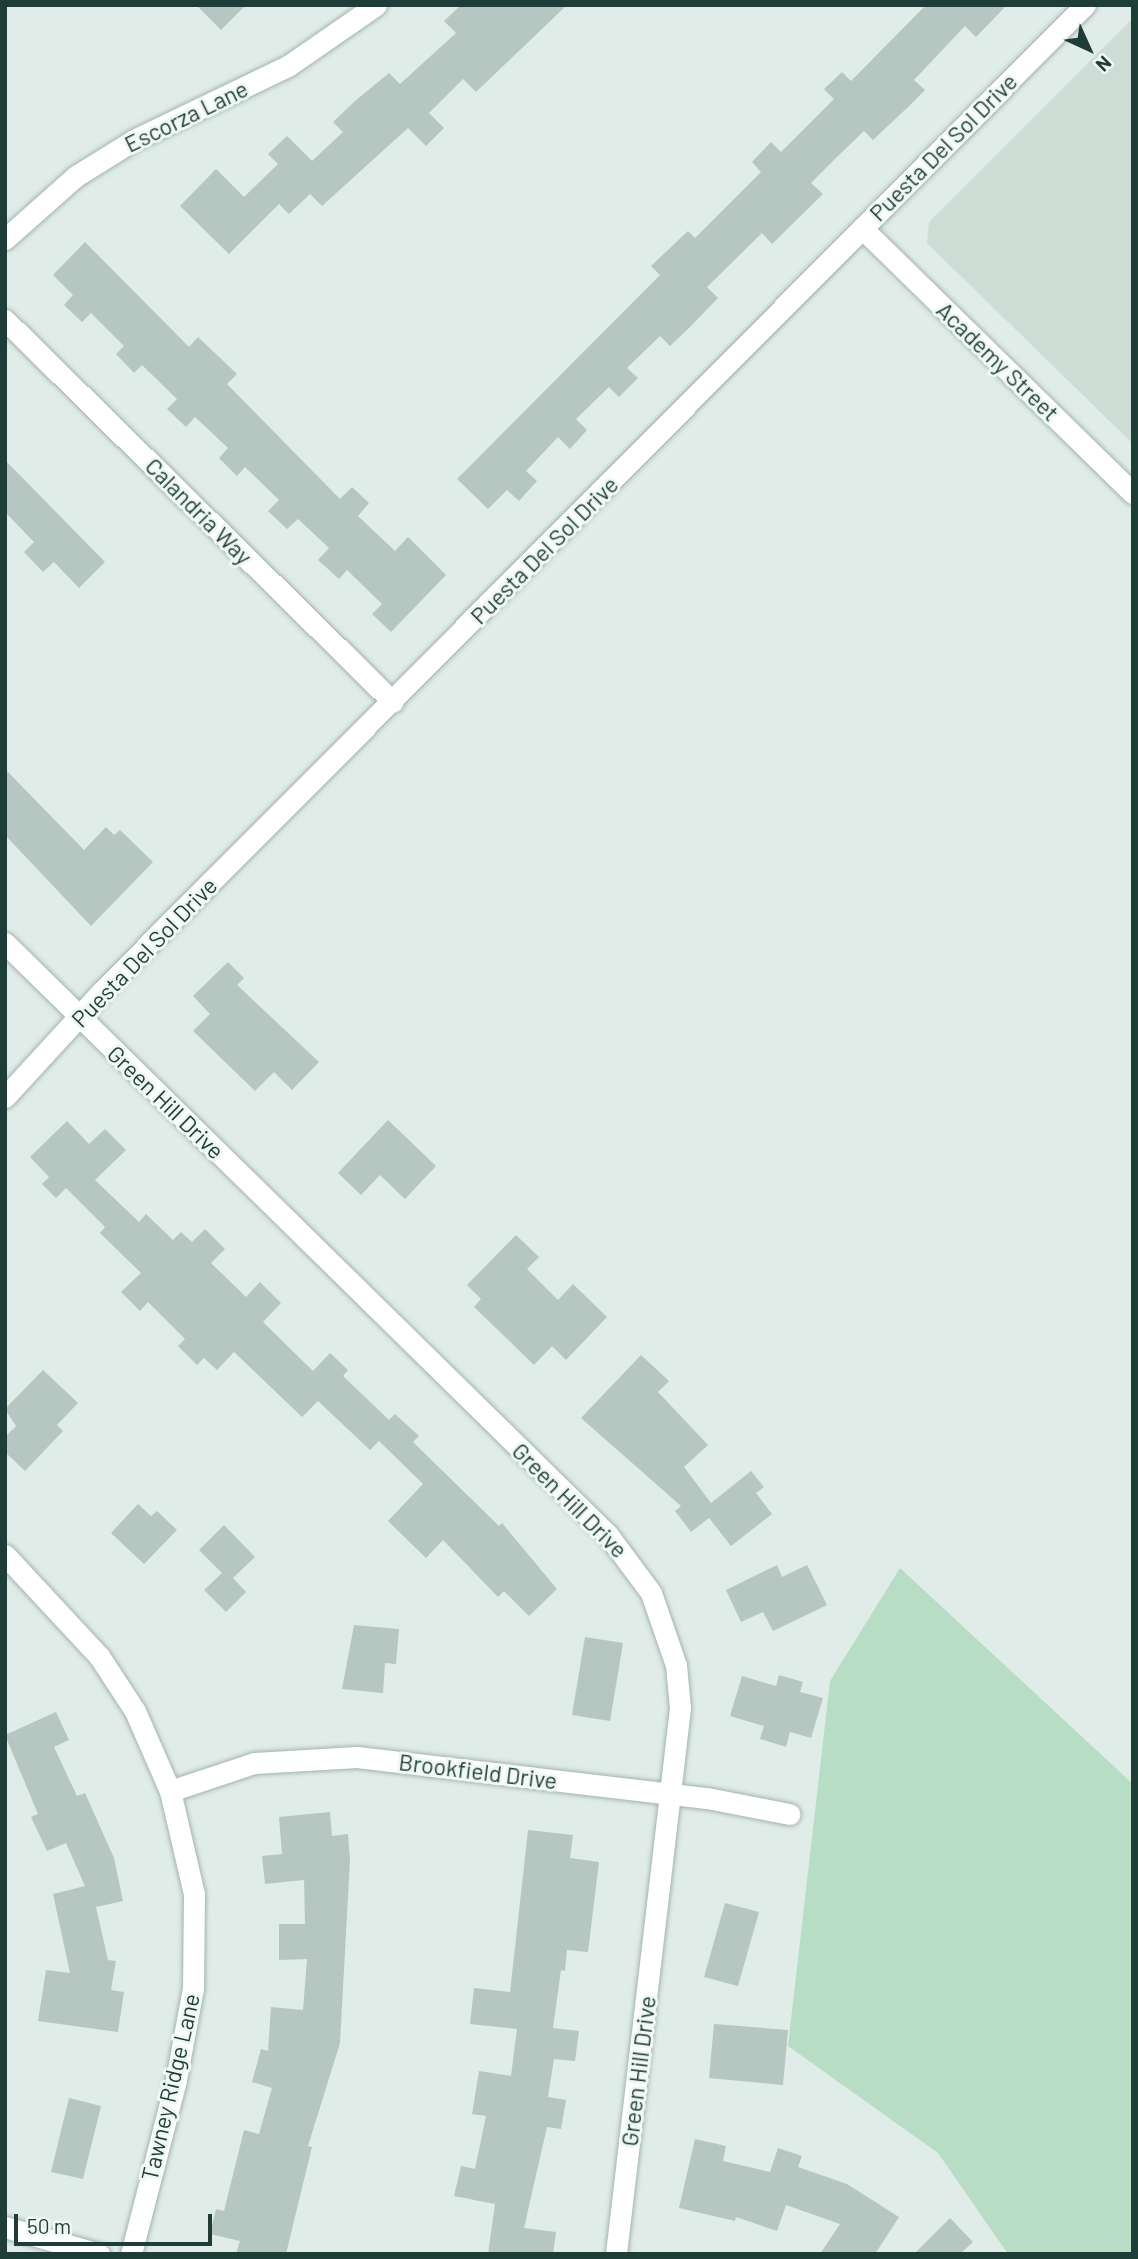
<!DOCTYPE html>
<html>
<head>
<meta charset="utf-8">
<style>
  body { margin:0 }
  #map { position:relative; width:1138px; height:2259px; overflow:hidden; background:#e0ece7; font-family:Barlow,sans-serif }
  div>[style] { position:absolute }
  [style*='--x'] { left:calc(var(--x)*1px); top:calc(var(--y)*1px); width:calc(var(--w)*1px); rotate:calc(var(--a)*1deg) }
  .built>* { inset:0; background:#cedcd6 }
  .green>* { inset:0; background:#b7dec4 }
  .building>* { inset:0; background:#b5c7c0 }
  .roads { filter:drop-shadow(0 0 2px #a2b4af) drop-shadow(0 0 2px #a2b4af) }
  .street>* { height:21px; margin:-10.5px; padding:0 10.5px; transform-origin:10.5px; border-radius:10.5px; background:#fff }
  .secondary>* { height:21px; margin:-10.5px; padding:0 10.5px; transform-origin:10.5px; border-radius:10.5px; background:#fff }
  span { translate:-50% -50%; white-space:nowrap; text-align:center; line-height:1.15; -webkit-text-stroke:6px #f0f8f5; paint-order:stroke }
  .street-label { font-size:23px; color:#1f3d37 }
  .frame { position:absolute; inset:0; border:7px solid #1f3d37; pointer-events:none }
  .north { position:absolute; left:1054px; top:14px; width:70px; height:70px; -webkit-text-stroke:5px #f0f8f5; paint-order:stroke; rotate:135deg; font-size:19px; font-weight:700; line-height:28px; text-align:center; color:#1f3d37 }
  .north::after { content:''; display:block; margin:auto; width:24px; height:32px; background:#1f3d37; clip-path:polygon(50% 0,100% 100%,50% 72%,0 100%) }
  .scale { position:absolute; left:14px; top:2214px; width:198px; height:32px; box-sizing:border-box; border:4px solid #1f3d37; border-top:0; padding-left:9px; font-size:21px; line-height:24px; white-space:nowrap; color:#1f3d37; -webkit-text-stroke:5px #f0f8f5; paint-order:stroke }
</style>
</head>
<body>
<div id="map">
  <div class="built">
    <div style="clip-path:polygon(1133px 18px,1133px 444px,927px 243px,929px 222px)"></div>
  </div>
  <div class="green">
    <div style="clip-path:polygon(900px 1568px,1133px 1784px,1133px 2254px,1008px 2254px,938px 2153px,788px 2046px,830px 1681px)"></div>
  </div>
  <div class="building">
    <div style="clip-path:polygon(196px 5px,246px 5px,221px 30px)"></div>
    <div style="clip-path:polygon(461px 5px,567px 5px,476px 92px,463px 79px,429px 113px,444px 128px,426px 146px,408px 128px,322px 206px,310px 194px,289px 214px,279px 204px,229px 254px,180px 206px,216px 169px,244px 197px,278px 164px,268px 154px,287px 136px,312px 161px,343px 132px,333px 122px,355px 101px,389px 73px,400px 84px,456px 33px,444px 21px)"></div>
    <div style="clip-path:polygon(926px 5px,1007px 5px,976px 37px,965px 26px,914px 80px,925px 90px,908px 107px,873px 140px,864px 131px,840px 154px,811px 183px,823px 194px,772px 244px,762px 233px,707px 287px,718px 298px,689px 328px,670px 346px,660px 336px,627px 368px,638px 378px,619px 397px,609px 387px,576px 419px,587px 430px,570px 449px,558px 437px,526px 471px,537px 481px,519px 501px,507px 490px,488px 509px,457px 479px,660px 275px,651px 266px,688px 231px,695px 238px,761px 172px,752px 162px,771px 142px,781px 152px,834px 99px,824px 89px,842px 72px,851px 81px)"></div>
    <div style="clip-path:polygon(85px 242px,189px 347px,198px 337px,237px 374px,227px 384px,340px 499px,352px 487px,369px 503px,358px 516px,395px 551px,408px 537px,446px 575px,391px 632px,372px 614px,382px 604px,347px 570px,339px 579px,318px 560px,329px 548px,298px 519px,287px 529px,268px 511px,279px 500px,245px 467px,237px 476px,219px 458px,228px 448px,195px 417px,186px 427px,167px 409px,177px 399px,142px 365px,134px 373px,116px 354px,124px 346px,91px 313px,82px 322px,64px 305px,73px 295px,53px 275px)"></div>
    <div style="clip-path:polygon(5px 460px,105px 562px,79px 588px,54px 562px,43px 572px,24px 552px,34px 542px,5px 512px)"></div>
    <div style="clip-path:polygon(5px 769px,84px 850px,106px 827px,114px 835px,120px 830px,153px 862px,91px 926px,5px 835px)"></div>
    <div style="clip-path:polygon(228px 962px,244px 978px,237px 985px,319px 1062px,292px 1090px,274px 1072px,255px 1091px,193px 1031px,210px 1014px,193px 996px)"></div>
    <div style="clip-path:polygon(388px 1120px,436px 1166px,405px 1199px,380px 1175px,361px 1195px,338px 1173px)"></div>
    <div style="clip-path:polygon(67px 1121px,89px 1144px,105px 1129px,126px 1150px,95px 1180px,139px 1222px,146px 1214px,173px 1240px,181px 1232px,192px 1242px,205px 1229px,225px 1249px,211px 1263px,246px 1297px,260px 1282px,281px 1303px,263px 1322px,313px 1371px,330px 1353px,348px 1370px,343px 1376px,389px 1420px,395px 1414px,419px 1436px,413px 1442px,499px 1526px,502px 1523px,557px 1589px,529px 1616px,504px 1591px,498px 1597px,443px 1540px,426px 1558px,388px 1521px,423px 1484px,379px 1441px,370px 1450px,318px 1401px,302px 1417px,234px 1352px,217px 1370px,204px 1358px,197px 1365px,178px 1346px,185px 1339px,148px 1302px,140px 1311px,121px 1292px,141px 1273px,100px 1233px,105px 1227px,66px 1188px,56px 1198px,42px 1184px,49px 1177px,30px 1157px)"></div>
    <div style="clip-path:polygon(516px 1235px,539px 1257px,527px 1269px,558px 1300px,573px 1284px,607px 1317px,566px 1360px,552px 1346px,534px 1365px,474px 1307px,481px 1299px,467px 1285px)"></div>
    <div style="clip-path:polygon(641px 1355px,669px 1381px,658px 1392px,708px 1445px,684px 1467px,711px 1503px,751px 1471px,764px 1487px,756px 1493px,772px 1514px,731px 1546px,709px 1518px,691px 1532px,675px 1511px,681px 1506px,581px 1418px)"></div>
    <div style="clip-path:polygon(43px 1370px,78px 1403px,57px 1425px,63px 1431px,25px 1471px,5px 1452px,5px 1437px,16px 1426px,5px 1409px)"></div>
    <div style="clip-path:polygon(138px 1504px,151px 1516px,157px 1511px,177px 1530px,144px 1564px,111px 1533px)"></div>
    <div style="clip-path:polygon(224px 1525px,255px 1557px,233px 1578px,246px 1592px,226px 1612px,204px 1590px,222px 1573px,199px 1550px)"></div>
    <div style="clip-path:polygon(777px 1565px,782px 1577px,807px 1565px,827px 1605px,773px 1631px,763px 1612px,741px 1622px,726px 1590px)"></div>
    <div style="clip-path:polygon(354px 1625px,399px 1629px,396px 1664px,385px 1663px,383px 1693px,342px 1689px)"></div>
    <div style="clip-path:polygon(585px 1637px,623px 1643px,610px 1721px,572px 1715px)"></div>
    <div style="clip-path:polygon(779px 1675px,803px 1682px,800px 1692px,823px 1698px,811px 1738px,790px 1732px,786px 1747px,760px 1739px,764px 1726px,730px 1716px,742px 1676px,776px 1686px)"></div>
    <div style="clip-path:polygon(56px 1712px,69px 1740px,54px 1747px,77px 1796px,85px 1793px,114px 1858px,123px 1901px,96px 1907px,108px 1960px,116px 1961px,111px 1990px,124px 1992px,118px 2032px,38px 2021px,46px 1970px,70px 1973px,53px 1894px,85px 1886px,66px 1843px,47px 1851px,31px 1817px,38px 1814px,5px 1735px)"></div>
    <div style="clip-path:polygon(330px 1812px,332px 1836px,348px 1834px,350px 1860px,340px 2043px,308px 2146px,312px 2147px,286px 2254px,236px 2254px,240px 2241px,210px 2234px,216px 2209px,224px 2211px,244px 2130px,259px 2134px,272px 2088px,252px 2082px,261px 2049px,268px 2051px,271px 2007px,303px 2010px,307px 1959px,279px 1960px,279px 1924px,305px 1924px,304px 1880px,265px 1884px,262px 1856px,282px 1854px,279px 1817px)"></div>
    <div style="clip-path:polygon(528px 1830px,573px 1835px,570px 1858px,599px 1862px,588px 1952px,567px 1950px,565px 1971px,561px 1970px,553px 2028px,579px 2031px,575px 2061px,554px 2059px,548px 2097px,566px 2100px,561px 2129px,547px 2127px,524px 2228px,556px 2232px,553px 2254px,488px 2254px,495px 2204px,454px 2196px,461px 2166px,475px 2169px,486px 2116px,472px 2114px,479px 2071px,511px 2076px,517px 2029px,470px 2024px,474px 1988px,510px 1992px)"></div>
    <div style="clip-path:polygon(725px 1903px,759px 1912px,738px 1986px,704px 1977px)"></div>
    <div style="clip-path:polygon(714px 2024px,788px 2030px,783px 2085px,709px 2078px)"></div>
    <div style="clip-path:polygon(69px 2098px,101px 2106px,83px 2179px,51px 2172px)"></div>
    <div style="clip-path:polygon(695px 2139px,726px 2146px,723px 2161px,770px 2172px,778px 2148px,802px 2156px,798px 2167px,847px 2184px,899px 2217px,875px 2254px,820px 2254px,840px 2224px,786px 2205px,777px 2231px,736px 2217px,735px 2221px,679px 2208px)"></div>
    <div style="clip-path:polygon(950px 2218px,973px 2242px,960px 2254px,914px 2254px)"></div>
  </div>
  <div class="roads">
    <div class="street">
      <div style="--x:862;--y:228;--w:379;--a:44.4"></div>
      <div style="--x:5;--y:239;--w:95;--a:-41.6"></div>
      <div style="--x:76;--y:176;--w:68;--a:-31.8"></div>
      <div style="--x:134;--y:140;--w:171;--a:-25.7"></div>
      <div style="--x:288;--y:66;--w:107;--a:-34.7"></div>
      <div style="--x:5;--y:320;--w:544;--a:44.55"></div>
      <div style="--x:5;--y:943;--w:845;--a:44.47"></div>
      <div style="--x:608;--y:1535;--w:72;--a:53.4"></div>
      <div style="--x:651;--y:1593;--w:76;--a:70.9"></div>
      <div style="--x:676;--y:1665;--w:43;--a:84.7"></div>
      <div style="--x:680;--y:1708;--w:550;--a:96.69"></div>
      <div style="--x:5;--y:1097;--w:145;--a:-47.5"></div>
      <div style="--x:103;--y:990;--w:1391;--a:-45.09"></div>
      <div style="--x:170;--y:1791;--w:89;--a:-18.4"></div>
      <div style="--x:254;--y:1763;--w:103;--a:-3.3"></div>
      <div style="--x:357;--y:1757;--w:352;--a:6.7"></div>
      <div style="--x:707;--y:1798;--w:84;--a:11"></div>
      <div style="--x:5;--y:2227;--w:98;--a:16"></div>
    </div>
    <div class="secondary">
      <div style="--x:5;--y:1555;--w:138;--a:47.1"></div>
      <div style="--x:99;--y:1656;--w:66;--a:56.8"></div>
      <div style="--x:135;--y:1711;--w:87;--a:66.4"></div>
      <div style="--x:170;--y:1791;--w:106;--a:76.9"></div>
      <div style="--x:194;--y:1894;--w:94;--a:90.6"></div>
      <div style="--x:193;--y:1988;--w:94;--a:100.5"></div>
      <div style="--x:176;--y:2080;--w:180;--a:104.5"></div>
    </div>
  </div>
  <div class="street-label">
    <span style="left:186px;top:116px;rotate:-26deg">Escorza Lane</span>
    <span style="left:943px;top:147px;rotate:-45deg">Puesta Del Sol Drive</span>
    <span style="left:998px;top:361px;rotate:44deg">Academy Street</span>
    <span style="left:199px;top:511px;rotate:45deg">Calandria Way</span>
    <span style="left:544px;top:550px;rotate:-45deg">Puesta Del Sol Drive</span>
    <span style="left:144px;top:952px;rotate:-46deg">Puesta Del Sol Drive</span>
    <span style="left:166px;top:1102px;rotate:44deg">Green Hill Drive</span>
    <span style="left:570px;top:1500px;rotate:45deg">Green Hill Drive</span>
    <span style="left:478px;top:1771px;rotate:7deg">Brookfield Drive</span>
    <span style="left:638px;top:2071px;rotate:-83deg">Green Hill Drive</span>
    <span style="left:170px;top:2087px;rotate:-77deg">Tawney Ridge Lane</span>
  </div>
  <div class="frame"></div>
  <div class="north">N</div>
  <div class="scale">50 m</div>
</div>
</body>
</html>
